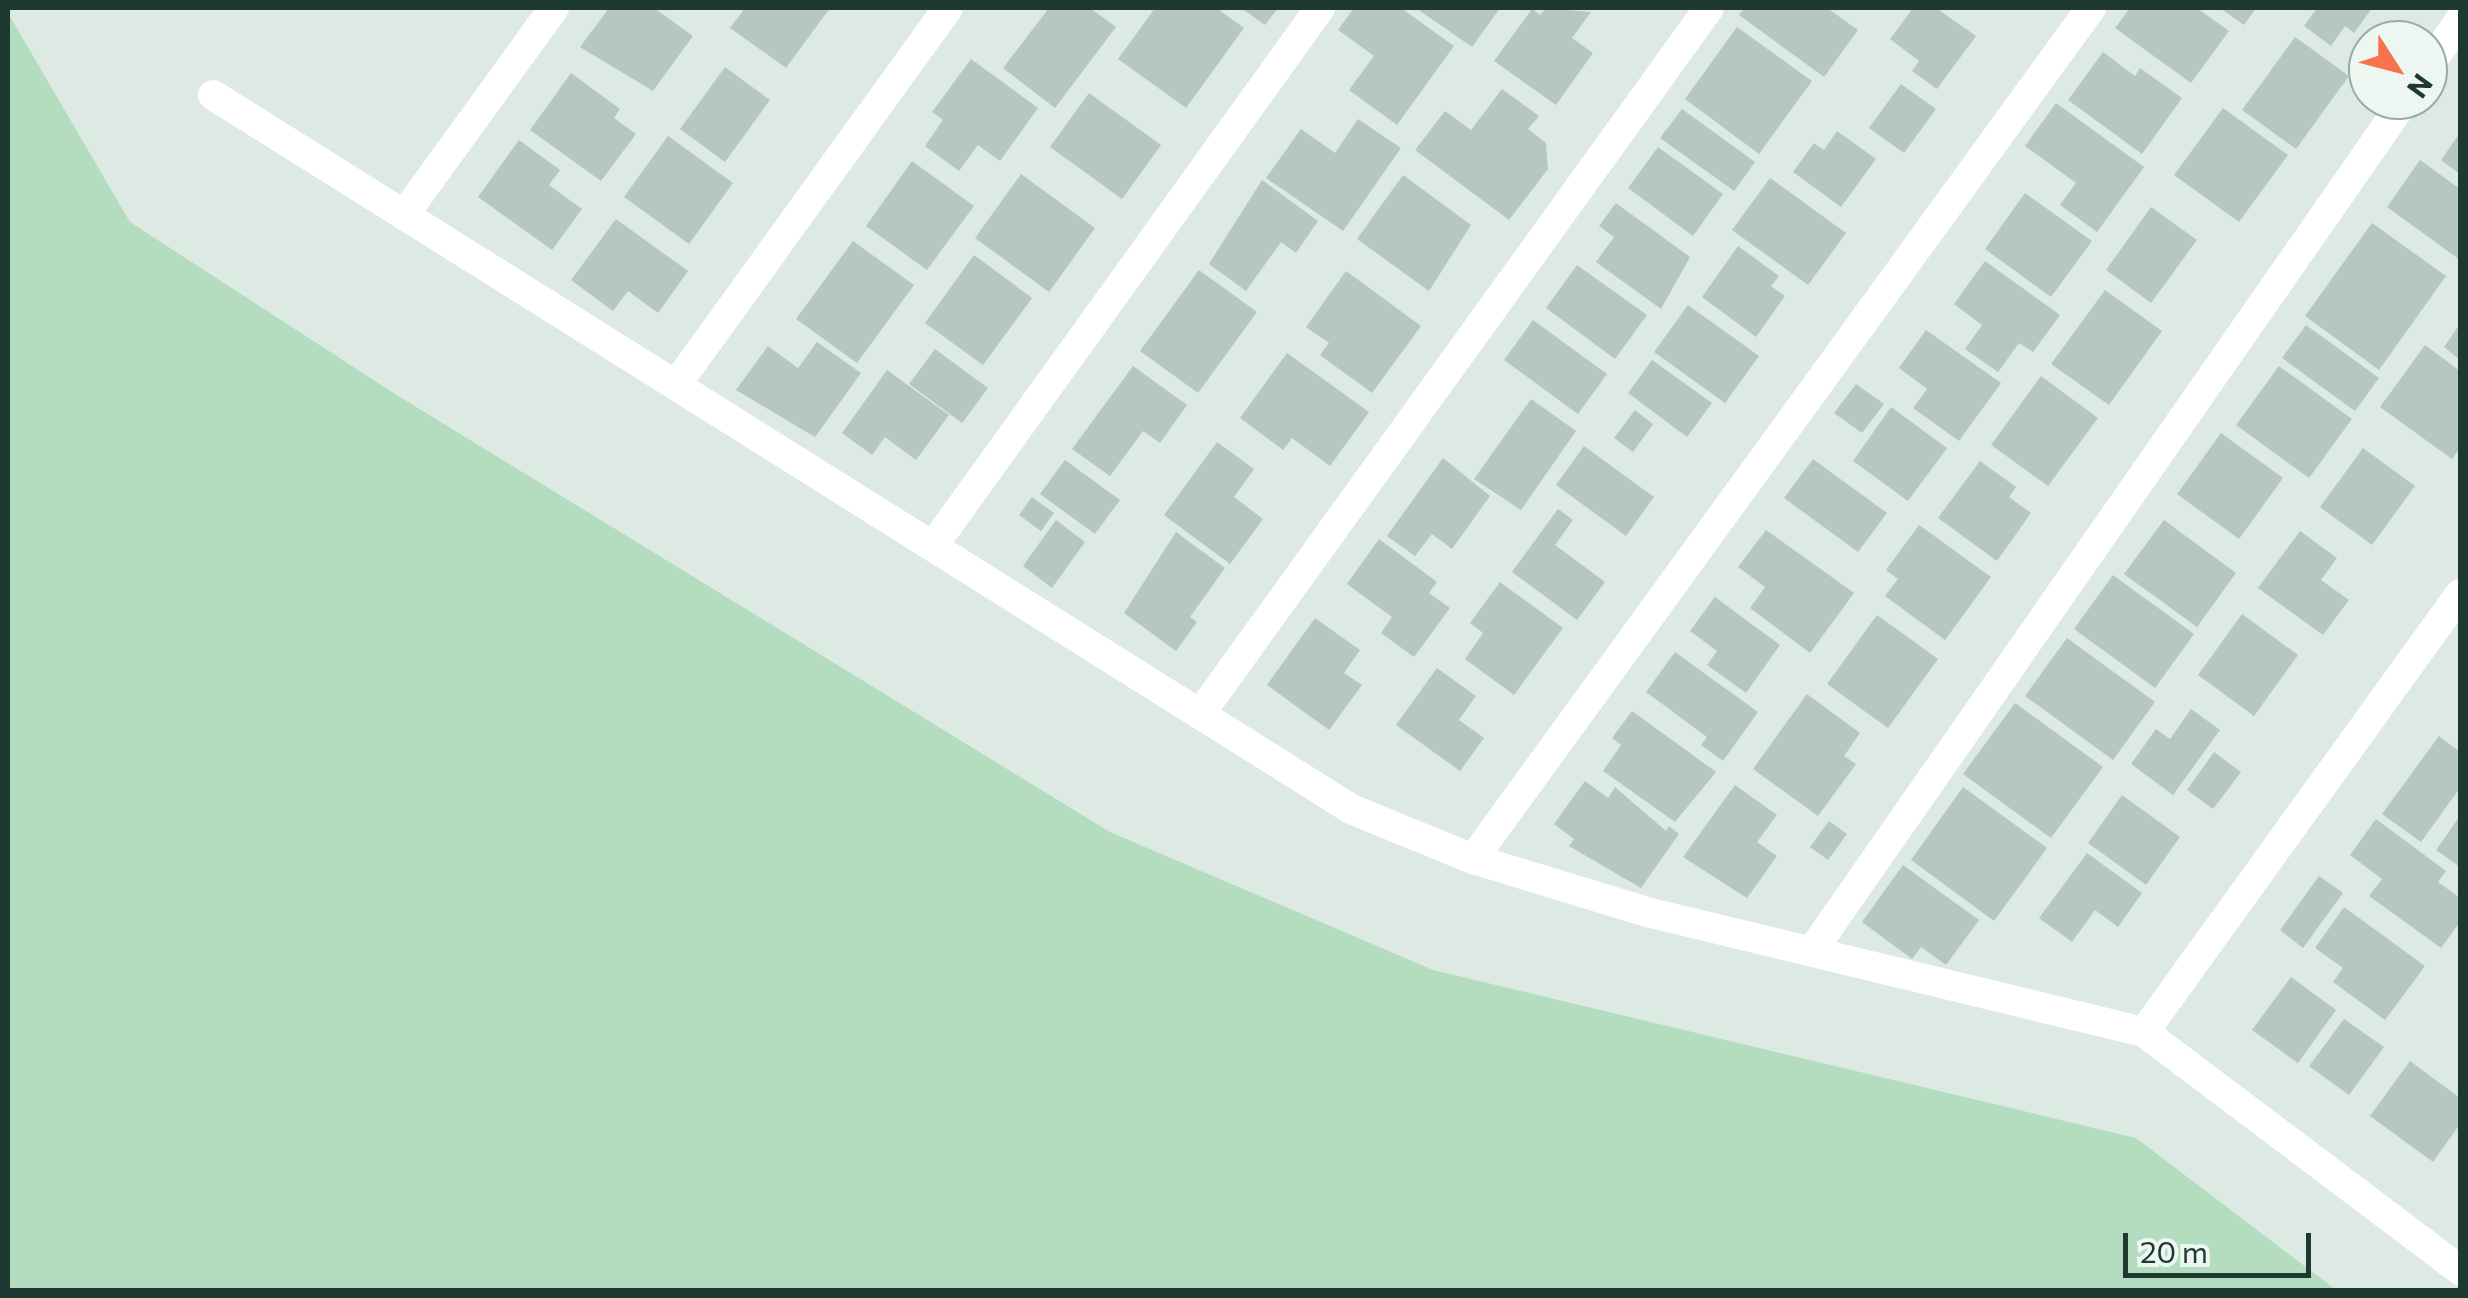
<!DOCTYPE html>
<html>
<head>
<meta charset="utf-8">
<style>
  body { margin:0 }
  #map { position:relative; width:2468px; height:1298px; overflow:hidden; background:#ddeae4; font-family:Commissioner,sans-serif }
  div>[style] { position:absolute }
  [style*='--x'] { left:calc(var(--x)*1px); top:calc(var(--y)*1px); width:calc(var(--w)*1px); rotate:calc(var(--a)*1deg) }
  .green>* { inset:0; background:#b4dcbe }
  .building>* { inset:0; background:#b5c7bf }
  .minor>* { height:30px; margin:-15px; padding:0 15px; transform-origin:15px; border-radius:15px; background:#fff }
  span { translate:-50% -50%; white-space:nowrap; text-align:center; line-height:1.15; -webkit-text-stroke:10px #edf6f1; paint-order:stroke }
  .frame { position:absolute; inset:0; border:10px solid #1e3931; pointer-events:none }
  .north { position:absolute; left:2348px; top:20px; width:100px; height:100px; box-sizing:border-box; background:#edf6f1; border:2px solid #9aaaa4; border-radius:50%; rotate:126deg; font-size:28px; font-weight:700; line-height:40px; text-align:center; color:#1e3931 }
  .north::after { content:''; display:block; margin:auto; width:35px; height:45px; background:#f7734e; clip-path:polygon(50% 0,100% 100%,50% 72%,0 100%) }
  .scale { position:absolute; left:2123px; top:1233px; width:188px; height:45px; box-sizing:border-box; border:5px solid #1e3931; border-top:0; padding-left:12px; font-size:30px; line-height:35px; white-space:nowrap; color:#1e3931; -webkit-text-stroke:8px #edf6f1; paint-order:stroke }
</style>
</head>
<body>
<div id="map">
  <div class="green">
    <div style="clip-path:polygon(8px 13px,130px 222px,395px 394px,1110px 832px,1433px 970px,2136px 1138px,2336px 1290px,8px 1290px)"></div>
  </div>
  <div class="building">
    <div style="clip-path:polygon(609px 8px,654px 8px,693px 36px,653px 91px,580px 47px)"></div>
    <div style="clip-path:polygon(745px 8px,830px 8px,786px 68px,730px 28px)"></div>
    <div style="clip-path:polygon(1049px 8px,1090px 8px,1116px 27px,1055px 108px,1003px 68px)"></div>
    <div style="clip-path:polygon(1155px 8px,1216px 8px,1244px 28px,1186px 108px,1118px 59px)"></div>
    <div style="clip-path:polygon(1241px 8px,1278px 8px,1265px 25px)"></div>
    <div style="clip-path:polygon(1354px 8px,1401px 8px,1454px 46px,1397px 125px,1349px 90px,1374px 56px,1338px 30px)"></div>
    <div style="clip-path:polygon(1416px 8px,1500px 8px,1472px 47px)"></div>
    <div style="clip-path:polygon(1546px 8px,1591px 12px,1572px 38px,1593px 53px,1556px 105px,1494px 61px,1532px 9px,1540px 15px)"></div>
    <div style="clip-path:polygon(1745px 8px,1827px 8px,1858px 30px,1824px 77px,1739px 15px)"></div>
    <div style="clip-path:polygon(1913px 8px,1936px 8px,1976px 36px,1937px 89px,1912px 71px,1919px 61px,1890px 39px)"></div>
    <div style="clip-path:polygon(2130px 8px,2197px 8px,2229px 31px,2191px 83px,2115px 28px)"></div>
    <div style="clip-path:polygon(2220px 8px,2256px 8px,2244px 25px)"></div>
    <div style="clip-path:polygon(2317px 8px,2372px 8px,2354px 33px,2345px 26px,2331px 46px,2304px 26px)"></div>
    <div style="clip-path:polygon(1737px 27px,1812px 81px,1759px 154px,1685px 99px)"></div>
    <div style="clip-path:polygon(2295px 37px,2349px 76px,2296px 149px,2242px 110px)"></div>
    <div style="clip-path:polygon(2103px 52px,2135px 76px,2140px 68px,2182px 98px,2142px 154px,2068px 100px)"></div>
    <div style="clip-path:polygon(971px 59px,1038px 108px,1000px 161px,978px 145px,959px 171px,925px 146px,943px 120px,932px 112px)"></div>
    <div style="clip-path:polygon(725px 67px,770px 100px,725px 162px,680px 129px)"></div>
    <div style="clip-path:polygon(571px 73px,620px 109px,614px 118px,636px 134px,601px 181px,530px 130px)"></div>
    <div style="clip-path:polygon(1901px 84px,1936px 109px,1904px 153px,1869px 128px)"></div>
    <div style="clip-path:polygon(1502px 89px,1539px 116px,1528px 129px,1546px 143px,1548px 169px,1509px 220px,1415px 150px,1445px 111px,1471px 130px)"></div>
    <div style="clip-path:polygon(1089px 93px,1161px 145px,1122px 199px,1050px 147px)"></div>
    <div style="clip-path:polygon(2056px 103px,2144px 167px,2097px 232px,2060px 205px,2076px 183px,2025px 146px)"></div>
    <div style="clip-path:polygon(2223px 108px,2288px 155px,2239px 222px,2174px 175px)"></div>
    <div style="clip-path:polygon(1682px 109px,1755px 162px,1734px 191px,1660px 138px)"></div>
    <div style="clip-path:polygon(1358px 119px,1401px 148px,1343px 231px,1266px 178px,1301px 129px,1335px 153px)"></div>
    <div style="clip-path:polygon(1837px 131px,1876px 159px,1841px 207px,1793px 172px,1814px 143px,1824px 150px)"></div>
    <div style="clip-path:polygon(2460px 133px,2460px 174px,2441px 160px)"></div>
    <div style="clip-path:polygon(668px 136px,733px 183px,689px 244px,624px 197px)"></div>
    <div style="clip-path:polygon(519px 140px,560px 170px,549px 185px,582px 209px,552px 250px,478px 197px)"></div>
    <div style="clip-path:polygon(1658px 147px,1723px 194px,1693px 236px,1628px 188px)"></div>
    <div style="clip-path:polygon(2420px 160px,2460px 189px,2460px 260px,2387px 207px)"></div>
    <div style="clip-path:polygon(912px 161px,974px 206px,927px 270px,866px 226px)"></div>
    <div style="clip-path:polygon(1021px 174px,1095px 228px,1049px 292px,975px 238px)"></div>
    <div style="clip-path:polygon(1403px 175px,1471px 225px,1429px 291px,1357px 239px)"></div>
    <div style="clip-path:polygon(1770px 178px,1846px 233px,1808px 285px,1732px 230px)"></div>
    <div style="clip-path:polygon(1262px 180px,1318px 221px,1296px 253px,1281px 242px,1246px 291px,1209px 264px)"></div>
    <div style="clip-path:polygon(2025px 193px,2092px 241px,2051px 297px,1985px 249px)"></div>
    <div style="clip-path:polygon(1616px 203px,1690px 257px,1661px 309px,1596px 262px,1614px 237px,1599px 226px)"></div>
    <div style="clip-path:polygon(2151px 207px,2197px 240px,2151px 303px,2106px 270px)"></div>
    <div style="clip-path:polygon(616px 219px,688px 271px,658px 313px,628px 291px,613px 311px,571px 280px)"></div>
    <div style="clip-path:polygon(2372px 223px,2446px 276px,2379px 370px,2305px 316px)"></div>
    <div style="clip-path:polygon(853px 241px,914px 285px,857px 363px,796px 319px)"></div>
    <div style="clip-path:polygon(1738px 246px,1779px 276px,1771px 286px,1785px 296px,1756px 337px,1702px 297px)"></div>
    <div style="clip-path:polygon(974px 255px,1032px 298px,983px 365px,925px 323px)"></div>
    <div style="clip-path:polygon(1985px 261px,2060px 315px,2033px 352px,2019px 343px,1998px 372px,1965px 349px,1982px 325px,1954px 304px)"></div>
    <div style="clip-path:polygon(1577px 265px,1647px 315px,1615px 359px,1546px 308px)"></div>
    <div style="clip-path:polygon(1199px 270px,1257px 312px,1198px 393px,1140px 351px)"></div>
    <div style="clip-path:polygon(1346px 271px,1421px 326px,1372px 393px,1320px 355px,1329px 343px,1306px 327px)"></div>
    <div style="clip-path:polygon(2105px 290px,2162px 331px,2109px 405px,2051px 364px)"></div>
    <div style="clip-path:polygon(1688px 305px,1759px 356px,1725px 403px,1654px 352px)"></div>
    <div style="clip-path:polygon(1533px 320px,1607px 374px,1578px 414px,1504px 360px)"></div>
    <div style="clip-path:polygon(2460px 324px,2460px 360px,2444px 347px)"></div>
    <div style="clip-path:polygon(2306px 325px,2379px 378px,2355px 411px,2282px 358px)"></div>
    <div style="clip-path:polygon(1926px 330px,2001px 383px,1959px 441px,1913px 408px,1927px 389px,1899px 368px)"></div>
    <div style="clip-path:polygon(817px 342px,861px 373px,815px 437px,736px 390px,768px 346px,798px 368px)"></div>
    <div style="clip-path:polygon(2425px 345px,2460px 371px,2460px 448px,2452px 459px,2380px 407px)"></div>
    <div style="clip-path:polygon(935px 349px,988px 388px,962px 423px,909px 384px)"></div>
    <div style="clip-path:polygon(1287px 353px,1369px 412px,1330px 466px,1292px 438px,1283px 450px,1240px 418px)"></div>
    <div style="clip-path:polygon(1652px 360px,1712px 403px,1687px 437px,1628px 393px)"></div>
    <div style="clip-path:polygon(1133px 366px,1187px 405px,1160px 443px,1143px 431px,1110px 476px,1072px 449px)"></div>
    <div style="clip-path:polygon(2279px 366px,2352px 419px,2309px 478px,2236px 425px)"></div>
    <div style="clip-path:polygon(887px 370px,949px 415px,916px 460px,885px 437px,872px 455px,842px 433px)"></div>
    <div style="clip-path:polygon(2041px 376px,2098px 418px,2048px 486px,1991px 445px)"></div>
    <div style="clip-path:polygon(1856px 384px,1884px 404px,1862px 433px,1834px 413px)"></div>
    <div style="clip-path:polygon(1531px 399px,1576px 431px,1521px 510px,1474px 479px)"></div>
    <div style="clip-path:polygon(1891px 407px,1947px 448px,1908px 501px,1853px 461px)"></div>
    <div style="clip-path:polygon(1635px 410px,1653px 424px,1633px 452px,1614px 438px)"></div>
    <div style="clip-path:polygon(2221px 433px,2283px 478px,2239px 539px,2177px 494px)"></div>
    <div style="clip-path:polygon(1217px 442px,1254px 469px,1234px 497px,1263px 519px,1230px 564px,1164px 515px)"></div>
    <div style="clip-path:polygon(1584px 446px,1654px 497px,1626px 536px,1556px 485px)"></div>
    <div style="clip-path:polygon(2363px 448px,2415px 486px,2372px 545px,2320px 507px)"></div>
    <div style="clip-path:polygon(1443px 458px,1490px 496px,1452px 549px,1432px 534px,1415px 556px,1387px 536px)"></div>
    <div style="clip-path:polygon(1813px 459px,1887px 513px,1858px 552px,1784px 498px)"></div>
    <div style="clip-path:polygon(1065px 460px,1120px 500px,1095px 534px,1040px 494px)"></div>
    <div style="clip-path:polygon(1980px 461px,2016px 487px,2009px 497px,2031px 513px,1997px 561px,1938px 518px)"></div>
    <div style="clip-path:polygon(1032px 497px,1054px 513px,1041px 531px,1019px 515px)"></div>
    <div style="clip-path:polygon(1558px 509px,1573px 520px,1555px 545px,1605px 582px,1577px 620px,1512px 572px)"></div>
    <div style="clip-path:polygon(1056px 520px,1085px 542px,1052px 588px,1023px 566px)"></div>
    <div style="clip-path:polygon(2164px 520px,2236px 573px,2197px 627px,2124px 574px)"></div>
    <div style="clip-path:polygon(1919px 525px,1991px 577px,1945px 640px,1885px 596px,1898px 579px,1886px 570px)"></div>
    <div style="clip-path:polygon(1766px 530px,1854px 593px,1810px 653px,1750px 608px,1765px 587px,1738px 567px)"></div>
    <div style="clip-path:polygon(2300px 531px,2337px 558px,2321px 580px,2349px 600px,2323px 635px,2258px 588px)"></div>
    <div style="clip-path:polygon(1176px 532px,1225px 568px,1190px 617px,1197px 622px,1176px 651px,1124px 613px)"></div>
    <div style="clip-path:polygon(1379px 539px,1437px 582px,1429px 593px,1450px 608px,1414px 657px,1381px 633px,1392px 617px,1347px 584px)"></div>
    <div style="clip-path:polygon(2113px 575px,2194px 634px,2155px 688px,2074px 629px)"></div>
    <div style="clip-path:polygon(1500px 582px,1563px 628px,1514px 695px,1465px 659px,1483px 633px,1470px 623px)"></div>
    <div style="clip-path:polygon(1715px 597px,1780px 645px,1746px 693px,1707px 665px,1717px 651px,1690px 631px)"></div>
    <div style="clip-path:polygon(2242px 614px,2298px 655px,2254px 716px,2198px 675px)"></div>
    <div style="clip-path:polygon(1877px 615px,1938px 659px,1888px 728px,1827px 684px)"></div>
    <div style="clip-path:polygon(1315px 618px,1360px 650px,1344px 673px,1362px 685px,1329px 730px,1267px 685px)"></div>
    <div style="clip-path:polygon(2067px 638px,2155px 702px,2113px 760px,2025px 696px)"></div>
    <div style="clip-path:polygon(1675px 652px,1758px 712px,1723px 761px,1701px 745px,1707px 737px,1646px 692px)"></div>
    <div style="clip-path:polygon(1437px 668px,1476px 696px,1459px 720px,1484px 738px,1460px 771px,1396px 725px)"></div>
    <div style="clip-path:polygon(1807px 694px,1860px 733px,1844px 756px,1856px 764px,1818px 816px,1753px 769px)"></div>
    <div style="clip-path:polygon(2015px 703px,2103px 767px,2051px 838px,1963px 774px)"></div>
    <div style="clip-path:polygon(2191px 709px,2220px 730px,2173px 795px,2131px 764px,2156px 729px,2170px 739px)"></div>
    <div style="clip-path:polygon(1632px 711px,1716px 772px,1675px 822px,1603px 771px,1621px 745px,1612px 738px)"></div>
    <div style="clip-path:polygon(2439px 736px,2460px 752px,2460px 788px,2421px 842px,2382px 814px)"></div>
    <div style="clip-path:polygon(2214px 752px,2241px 772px,2213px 809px,2187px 790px)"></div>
    <div style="clip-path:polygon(1585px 781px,1608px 798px,1615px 787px,1666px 831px,1669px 826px,1679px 834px,1641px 888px,1569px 846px,1574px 839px,1554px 824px)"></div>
    <div style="clip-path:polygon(1735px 785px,1777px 815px,1757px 842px,1777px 856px,1747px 898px,1683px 857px)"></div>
    <div style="clip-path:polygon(1963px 787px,2047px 848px,1994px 921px,1911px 860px)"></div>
    <div style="clip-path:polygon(2122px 795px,2180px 837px,2146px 885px,2088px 843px)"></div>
    <div style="clip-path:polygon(2460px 816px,2460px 867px,2436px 850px)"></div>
    <div style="clip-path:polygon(2376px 819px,2446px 871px,2438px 882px,2460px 898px,2460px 922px,2441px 948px,2369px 896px,2382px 879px,2350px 855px)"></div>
    <div style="clip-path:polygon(1829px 821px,1847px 834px,1828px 860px,1810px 847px)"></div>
    <div style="clip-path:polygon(2087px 853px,2142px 893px,2118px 927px,2095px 910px,2072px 942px,2039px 918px)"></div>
    <div style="clip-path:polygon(1903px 865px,1979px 920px,1946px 965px,1921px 947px,1912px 959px,1862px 922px)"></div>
    <div style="clip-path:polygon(2319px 876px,2343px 893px,2303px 948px,2280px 930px)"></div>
    <div style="clip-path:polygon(2344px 907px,2425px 966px,2385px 1020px,2333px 982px,2343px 968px,2315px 948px)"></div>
    <div style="clip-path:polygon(2291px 977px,2336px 1010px,2298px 1063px,2252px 1030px)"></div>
    <div style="clip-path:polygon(2344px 1019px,2384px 1047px,2349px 1095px,2309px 1066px)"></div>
    <div style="clip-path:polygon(2410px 1061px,2460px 1098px,2460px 1124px,2433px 1162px,2370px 1116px)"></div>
  </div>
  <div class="minor">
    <div style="--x:2428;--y:67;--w:57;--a:-55.8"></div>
    <div style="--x:213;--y:95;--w:1343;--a:32.1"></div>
    <div style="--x:1351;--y:809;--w:132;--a:22.3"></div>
    <div style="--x:1473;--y:859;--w:186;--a:16.9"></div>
    <div style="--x:1651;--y:913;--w:507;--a:13.57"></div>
    <div style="--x:2144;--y:1032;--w:396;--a:37"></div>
    <div style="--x:404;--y:215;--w:256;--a:-54.1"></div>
    <div style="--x:676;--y:385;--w:465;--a:-54.2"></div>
    <div style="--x:933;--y:546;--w:663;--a:-54.27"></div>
    <div style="--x:1200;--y:714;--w:870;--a:-54.21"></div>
    <div style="--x:1473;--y:859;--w:1052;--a:-54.01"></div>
    <div style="--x:1812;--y:951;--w:1037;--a:-55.13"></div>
    <div style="--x:2144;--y:1032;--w:540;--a:-54.19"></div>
  </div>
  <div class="frame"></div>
  <div class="north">N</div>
  <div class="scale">20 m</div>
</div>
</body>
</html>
